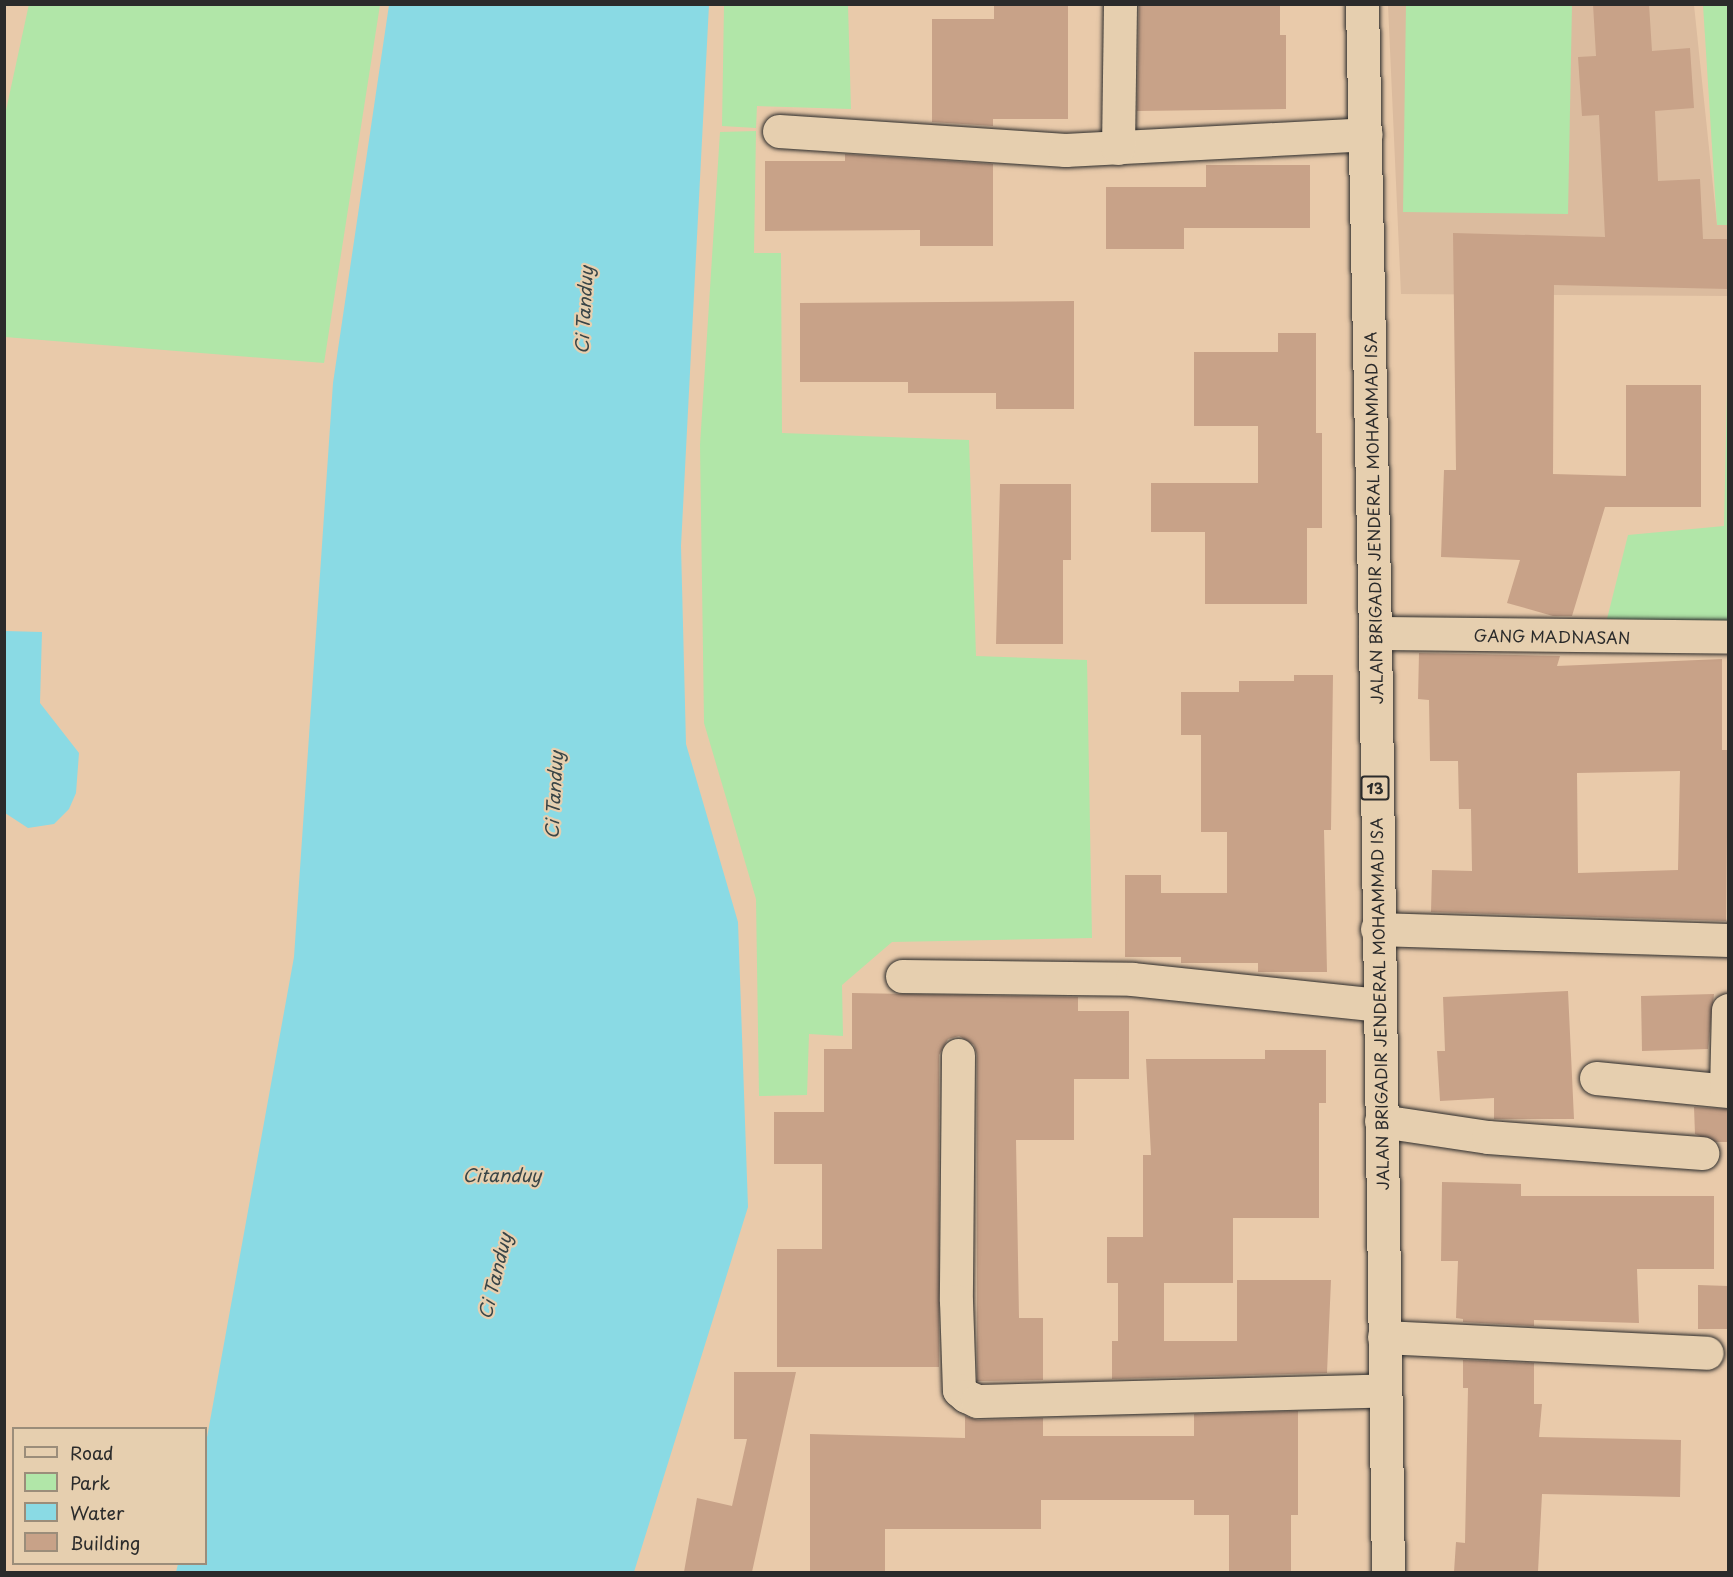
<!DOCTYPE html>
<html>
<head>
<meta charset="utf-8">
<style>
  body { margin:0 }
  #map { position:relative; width:1733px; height:1577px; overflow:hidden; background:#e9caaa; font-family:"Playpen Sans",sans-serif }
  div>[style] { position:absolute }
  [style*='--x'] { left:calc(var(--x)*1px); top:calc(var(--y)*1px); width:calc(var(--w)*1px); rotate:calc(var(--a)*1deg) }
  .built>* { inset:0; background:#dbbb9e }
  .green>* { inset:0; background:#b1e6a8 }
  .water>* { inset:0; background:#8adae4 }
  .building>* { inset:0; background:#c8a288 }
  .roads { filter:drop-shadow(0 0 2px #2b2b2b) drop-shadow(0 0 2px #2b2b2b) }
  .minor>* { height:33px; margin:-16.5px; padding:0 16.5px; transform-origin:16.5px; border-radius:16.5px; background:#e6cfaf }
  .highway>* { height:33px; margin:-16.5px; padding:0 16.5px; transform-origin:16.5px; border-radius:16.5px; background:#e6cfaf }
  span { translate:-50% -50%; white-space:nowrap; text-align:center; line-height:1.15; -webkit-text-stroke:4.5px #e6cfaf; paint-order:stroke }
  .shield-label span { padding:2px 4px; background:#e6cfaf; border:2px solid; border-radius:4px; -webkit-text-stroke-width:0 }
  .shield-label { font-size:15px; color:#2b2b2b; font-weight:700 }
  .street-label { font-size:16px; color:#2b2b2b }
  .water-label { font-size:18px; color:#394547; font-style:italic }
  .frame { position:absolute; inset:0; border:6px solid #2b2b2b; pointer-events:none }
  .legend { position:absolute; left:12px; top:1427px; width:195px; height:138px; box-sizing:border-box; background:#e6cfaf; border:2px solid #9b8d7a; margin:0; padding:8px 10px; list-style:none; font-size:18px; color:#2b2b2b }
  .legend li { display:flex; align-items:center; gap:12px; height:30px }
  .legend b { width:30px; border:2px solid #9b8d7a }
</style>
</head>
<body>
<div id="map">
  <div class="built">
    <div style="clip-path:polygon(1388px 5px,1694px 5px,1717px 224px,1728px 225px,1728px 296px,1401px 294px)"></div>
  </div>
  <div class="green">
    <div style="clip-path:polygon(29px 4px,380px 5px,324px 363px,5px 337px,5px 115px)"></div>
    <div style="clip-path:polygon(724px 5px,848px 5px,851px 109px,757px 106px,756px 128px,722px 126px)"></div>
    <div style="clip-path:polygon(1406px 5px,1572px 5px,1568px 214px,1403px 212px)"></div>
    <div style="clip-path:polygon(1703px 5px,1728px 5px,1728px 225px,1717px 225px)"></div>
    <div style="clip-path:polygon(756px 131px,754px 253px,781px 253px,782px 433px,969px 440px,976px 656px,1087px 660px,1092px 938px,892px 942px,842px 985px,843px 1036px,809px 1034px,807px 1095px,759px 1096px,756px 899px,704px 723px,700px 445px,720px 132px)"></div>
    <div style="clip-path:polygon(1728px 346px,1728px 623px,1607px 619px,1628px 535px,1724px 526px)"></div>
  </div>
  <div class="water">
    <div style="clip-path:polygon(389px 5px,709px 5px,681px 546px,686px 744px,738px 922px,748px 1207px,634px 1572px,176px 1572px,178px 1564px,206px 1564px,206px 1443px,294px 957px,333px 383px)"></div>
    <div style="clip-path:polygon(5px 631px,42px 632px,40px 703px,79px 753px,76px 793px,69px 809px,54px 824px,28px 828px,5px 813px)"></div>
  </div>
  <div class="building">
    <div style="clip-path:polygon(994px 4px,1068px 4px,1068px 119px,993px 119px,993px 126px,932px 122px,932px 19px,994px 19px)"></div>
    <div style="clip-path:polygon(1139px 4px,1280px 4px,1280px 35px,1286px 35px,1286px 109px,1137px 111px)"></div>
    <div style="clip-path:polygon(1593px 4px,1649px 4px,1652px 51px,1690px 48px,1694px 108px,1655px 111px,1658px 181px,1700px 179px,1703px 239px,1728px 239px,1728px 289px,1554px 285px,1553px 474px,1626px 476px,1626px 385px,1701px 385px,1701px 507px,1605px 507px,1572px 616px,1553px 616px,1507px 603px,1520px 560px,1441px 557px,1444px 470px,1456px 470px,1453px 233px,1605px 237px,1599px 115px,1582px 116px,1578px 57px,1596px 56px)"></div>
    <div style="clip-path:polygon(845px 154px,993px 164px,993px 246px,920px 246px,920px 230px,765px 231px,765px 161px,845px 161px)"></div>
    <div style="clip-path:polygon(1206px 165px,1310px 165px,1310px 228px,1184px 228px,1184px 249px,1106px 249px,1106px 187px,1206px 187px)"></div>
    <div style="clip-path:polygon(1074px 301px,1074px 409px,996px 409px,996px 393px,908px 393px,908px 382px,800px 382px,800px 303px)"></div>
    <div style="clip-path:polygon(1278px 333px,1316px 333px,1316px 433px,1322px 433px,1322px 528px,1307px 528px,1307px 604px,1205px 604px,1205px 532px,1151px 532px,1151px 483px,1258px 483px,1258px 426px,1194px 426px,1194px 352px,1278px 352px)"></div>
    <div style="clip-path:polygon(1000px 484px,1071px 484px,1071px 560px,1063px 560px,1063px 644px,996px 644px)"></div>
    <div style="clip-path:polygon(evenodd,1419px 653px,1560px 656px,1557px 666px,1722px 659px,1722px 750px,1728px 750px,1726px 921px,1431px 912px,1432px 870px,1472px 871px,1471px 809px,1459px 809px,1458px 761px,1430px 761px,1429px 700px,1418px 699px,1419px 653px,1680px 771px,1678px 870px,1578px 873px,1577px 773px,1680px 771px)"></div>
    <div style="clip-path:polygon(1294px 675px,1333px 675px,1331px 830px,1324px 830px,1327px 972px,1258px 972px,1258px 963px,1181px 963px,1181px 957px,1125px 957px,1125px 875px,1161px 875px,1161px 893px,1227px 893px,1227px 832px,1201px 832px,1201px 735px,1181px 735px,1181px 692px,1239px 692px,1239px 681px,1294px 681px)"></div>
    <div style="clip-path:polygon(1568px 991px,1574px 1119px,1494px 1119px,1494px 1098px,1440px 1101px,1437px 1051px,1445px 1051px,1443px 997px)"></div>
    <div style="clip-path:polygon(852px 993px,1078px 997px,1078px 1011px,1129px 1011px,1129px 1079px,1074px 1079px,1074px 1140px,1016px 1140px,1019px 1318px,1043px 1318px,1043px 1380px,977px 1381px,977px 1055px,974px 1045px,959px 1036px,948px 1039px,939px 1055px,939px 1367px,777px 1367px,777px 1249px,822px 1249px,822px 1164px,774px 1164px,774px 1112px,824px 1112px,824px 1049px,852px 1049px)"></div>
    <div style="clip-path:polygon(1714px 994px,1708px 1049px,1642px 1051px,1641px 996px)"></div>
    <div style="clip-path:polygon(1265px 1050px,1326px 1050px,1326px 1103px,1319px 1103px,1319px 1218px,1233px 1218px,1233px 1283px,1164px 1283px,1164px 1341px,1237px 1341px,1237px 1280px,1331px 1280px,1327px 1373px,1112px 1379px,1112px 1341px,1118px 1341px,1118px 1283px,1107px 1283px,1107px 1237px,1143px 1237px,1143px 1155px,1151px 1155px,1146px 1059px,1265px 1059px)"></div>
    <div style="clip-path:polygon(1694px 1107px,1728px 1109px,1728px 1142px,1716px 1142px,1695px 1134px)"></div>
    <div style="clip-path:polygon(1442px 1182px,1521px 1184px,1521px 1196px,1714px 1196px,1714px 1269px,1637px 1269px,1639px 1323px,1534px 1320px,1534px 1326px,1463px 1322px,1463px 1319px,1456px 1318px,1458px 1261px,1441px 1261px)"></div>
    <div style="clip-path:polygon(1698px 1285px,1728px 1286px,1728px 1329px,1698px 1329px)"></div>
    <div style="clip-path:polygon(1463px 1360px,1534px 1363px,1534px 1404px,1542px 1404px,1539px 1437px,1681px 1440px,1680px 1497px,1542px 1494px,1538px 1572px,1454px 1572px,1456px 1542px,1465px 1543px,1468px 1388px,1463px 1388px)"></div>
    <div style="clip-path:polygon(734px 1372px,796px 1372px,752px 1572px,684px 1572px,697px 1498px,732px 1506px,747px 1439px,734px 1439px)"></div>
    <div style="clip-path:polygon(1298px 1411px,1298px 1515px,1291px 1515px,1291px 1572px,1229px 1572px,1229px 1515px,1194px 1515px,1194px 1500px,1041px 1500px,1041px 1529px,885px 1529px,885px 1572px,810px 1572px,810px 1434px,965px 1438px,965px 1416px,978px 1420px,1043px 1418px,1043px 1436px,1194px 1436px,1194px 1414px)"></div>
  </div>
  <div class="roads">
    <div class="minor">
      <div style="--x:779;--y:131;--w:287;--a:3.8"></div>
      <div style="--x:1065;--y:150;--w:301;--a:-3"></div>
      <div style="--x:1118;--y:148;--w:144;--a:-89.2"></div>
      <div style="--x:1375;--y:633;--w:353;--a:0.6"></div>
      <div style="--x:1377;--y:929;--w:351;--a:1.8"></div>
      <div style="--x:902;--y:976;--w:230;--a:0.7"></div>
      <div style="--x:1132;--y:979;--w:248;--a:6"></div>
      <div style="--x:958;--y:1055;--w:246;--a:90.5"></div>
      <div style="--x:956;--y:1301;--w:89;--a:88.1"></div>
      <div style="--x:959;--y:1390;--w:9;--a:41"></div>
      <div style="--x:966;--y:1396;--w:12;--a:24"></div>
      <div style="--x:977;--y:1401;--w:408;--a:-1.5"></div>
      <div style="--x:1596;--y:1078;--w:133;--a:5.6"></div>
      <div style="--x:1726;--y:1090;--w:80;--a:-88.6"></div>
      <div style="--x:1381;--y:1121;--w:108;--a:8.5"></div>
      <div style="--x:1488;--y:1137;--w:215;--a:4.3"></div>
      <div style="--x:1384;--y:1337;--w:323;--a:2.8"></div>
    </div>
    <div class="highway">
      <div style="--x:1362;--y:4;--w:629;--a:88.82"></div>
      <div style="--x:1375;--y:633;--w:939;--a:89.21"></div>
    </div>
  </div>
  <div class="shield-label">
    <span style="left:1375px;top:788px">13</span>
  </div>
  <div class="street-label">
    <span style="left:1373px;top:518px;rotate:-91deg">JALAN BRIGADIR JENDERAL MOHAMMAD ISA</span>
    <span style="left:1552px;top:636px;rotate:1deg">GANG MADNASAN</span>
    <span style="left:1379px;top:1004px;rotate:-91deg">JALAN BRIGADIR JENDERAL MOHAMMAD ISA</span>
  </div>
  <div class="water-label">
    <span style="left:584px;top:310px;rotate:-87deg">Ci Tanduy</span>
    <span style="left:554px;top:795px;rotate:-87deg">Ci Tanduy</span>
    <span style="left:502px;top:1175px">Citanduy</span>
    <span style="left:495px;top:1276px;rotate:-76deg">Ci Tanduy</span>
  </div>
  <div class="frame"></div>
  <ul class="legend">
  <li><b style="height:8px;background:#e6cfaf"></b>Road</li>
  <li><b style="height:16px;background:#b1e6a8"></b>Park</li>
  <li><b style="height:16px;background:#8adae4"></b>Water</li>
  <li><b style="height:16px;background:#c8a288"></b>Building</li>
  </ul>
</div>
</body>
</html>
